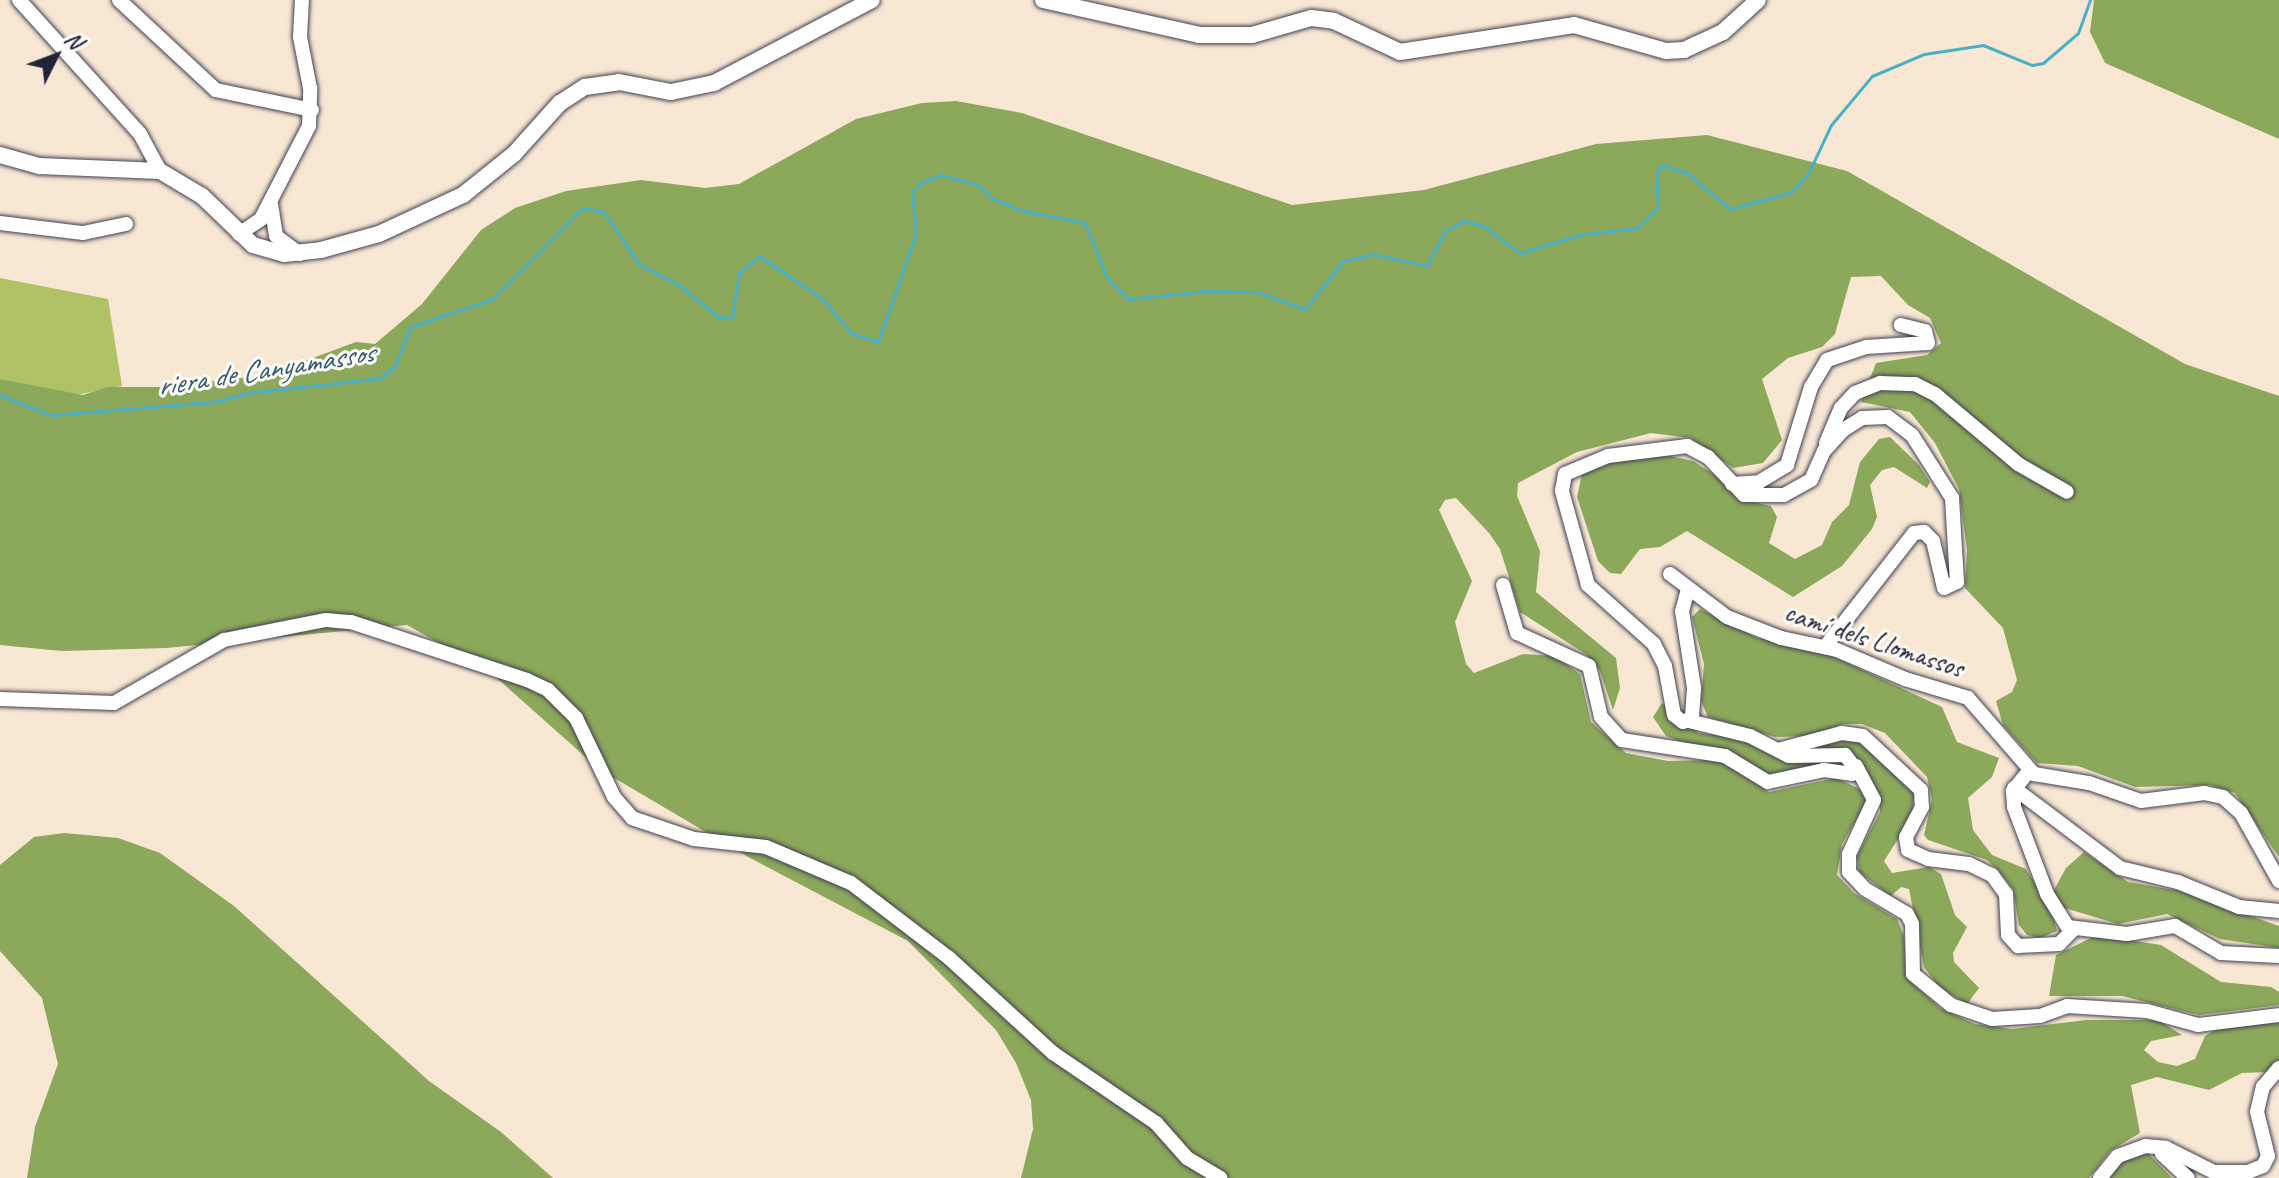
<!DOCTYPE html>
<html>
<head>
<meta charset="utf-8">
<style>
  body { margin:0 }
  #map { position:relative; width:2279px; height:1178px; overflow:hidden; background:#f8e7d3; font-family:Caveat,sans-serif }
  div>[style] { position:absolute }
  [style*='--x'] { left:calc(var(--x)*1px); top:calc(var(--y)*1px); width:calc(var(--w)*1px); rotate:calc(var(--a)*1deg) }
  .green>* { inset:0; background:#afc266 }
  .forest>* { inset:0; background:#8ba85b }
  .stream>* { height:3px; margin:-1.5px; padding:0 1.5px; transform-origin:1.5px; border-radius:1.5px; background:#49b0c8 }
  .roads { filter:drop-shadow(0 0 2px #424052) drop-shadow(0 0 2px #424052) }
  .minor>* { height:14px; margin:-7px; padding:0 7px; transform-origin:7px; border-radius:7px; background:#fff }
  .tertiary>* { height:16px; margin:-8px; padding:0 8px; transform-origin:8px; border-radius:8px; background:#fff }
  span { translate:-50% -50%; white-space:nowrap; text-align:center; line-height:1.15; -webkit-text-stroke:6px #fdfcf7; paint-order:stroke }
  .street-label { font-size:28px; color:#22223b }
  .water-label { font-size:30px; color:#325b73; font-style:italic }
  .north { position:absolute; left:16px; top:16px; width:80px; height:80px; -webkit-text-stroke:6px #fdfcf7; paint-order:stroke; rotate:48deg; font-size:22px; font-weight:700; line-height:32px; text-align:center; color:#22223b }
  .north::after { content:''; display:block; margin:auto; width:28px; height:36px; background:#22223b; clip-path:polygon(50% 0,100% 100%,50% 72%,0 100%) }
</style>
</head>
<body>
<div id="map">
  <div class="green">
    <div style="clip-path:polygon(0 278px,108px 299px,122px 386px,76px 395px,0 379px)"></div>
  </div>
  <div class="forest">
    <div style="clip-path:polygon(2094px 0,2279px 0,2279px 139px,2105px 63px,2090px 32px)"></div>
    <div style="clip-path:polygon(956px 101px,1022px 113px,1292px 205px,1424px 190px,1596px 144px,1707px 135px,1847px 171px,2185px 364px,2279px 396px,2279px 857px,2235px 793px,2210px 785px,2135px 787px,2078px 766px,2037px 763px,2003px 725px,1996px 701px,2012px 692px,2017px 680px,2003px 628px,1965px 588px,1967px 550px,1959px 489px,1935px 443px,1910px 412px,1861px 402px,1876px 363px,1927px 355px,1941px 343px,1930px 318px,1908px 305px,1881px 276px,1851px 277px,1835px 334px,1822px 347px,1788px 358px,1762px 379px,1782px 440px,1763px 463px,1733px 468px,1691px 438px,1651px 433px,1577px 452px,1518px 483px,1517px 496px,1540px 551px,1536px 592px,1616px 658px,1620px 688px,1613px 710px,1600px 671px,1587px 655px,1520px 612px,1500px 549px,1489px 533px,1456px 498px,1445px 500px,1439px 510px,1472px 581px,1455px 622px,1466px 664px,1474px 673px,1523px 654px,1554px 656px,1580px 674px,1591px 722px,1626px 753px,1668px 761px,1719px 760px,1769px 792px,1836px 778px,1862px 790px,1867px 801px,1842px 844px,1837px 875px,1854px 893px,1897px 919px,1904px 936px,1907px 978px,1940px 1008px,1975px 1024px,2012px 1029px,2086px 1020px,2158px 1020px,2182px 1035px,2151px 1041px,2144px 1050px,2158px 1062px,2177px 1066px,2195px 1059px,2205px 1036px,2216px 1029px,2279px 1018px,2279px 1061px,2267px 1072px,2242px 1073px,2209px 1090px,2157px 1077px,2131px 1085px,2140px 1133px,2110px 1151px,2089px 1178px,1021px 1178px,1033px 1129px,1031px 1100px,1016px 1063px,996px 1030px,908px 941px,750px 858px,599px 769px,489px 671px,407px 625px,166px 648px,62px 651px,0 645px,0 379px,83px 395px,108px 387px,167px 387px,267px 375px,356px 342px,375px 344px,422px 304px,481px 230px,515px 208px,566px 191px,641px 180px,705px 188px,739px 184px,856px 119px,922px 103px)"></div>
    <div style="clip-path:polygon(1890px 437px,1919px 465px,1930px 482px,1927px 488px,1894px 467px,1882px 470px,1870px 485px,1877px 517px,1872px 529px,1842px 566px,1793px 597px,1687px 531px,1660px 547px,1640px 549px,1621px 574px,1610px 573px,1598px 561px,1577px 497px,1582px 474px,1627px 457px,1661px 454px,1693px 461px,1721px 479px,1736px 498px,1771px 506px,1777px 517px,1769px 543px,1795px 559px,1822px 545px,1832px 522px,1849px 505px,1860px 462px,1879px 439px)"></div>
    <div style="clip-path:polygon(1700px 609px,1757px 638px,1817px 649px,1942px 707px,1957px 742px,1999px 758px,1992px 777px,1968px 798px,1973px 830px,1992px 855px,2026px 869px,2050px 907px,2057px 931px,2040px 938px,2027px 935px,2019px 925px,2013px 889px,1998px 870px,1987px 860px,1928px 840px,1924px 835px,1932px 800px,1927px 777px,1885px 733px,1862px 724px,1843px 724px,1807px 736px,1775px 737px,1708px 717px,1701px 701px,1704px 664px,1692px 617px)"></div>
    <div style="clip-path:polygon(1662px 703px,1699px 733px,1739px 738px,1784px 762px,1840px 764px,1772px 776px,1666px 736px,1653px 717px)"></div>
    <div style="clip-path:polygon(1847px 739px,1859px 742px,1914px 792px,1912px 817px,1884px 861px,1892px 873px,1929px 867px,1941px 874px,1955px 915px,1967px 927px,1953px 953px,1954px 962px,1979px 988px,1967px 1004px,1939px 987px,1924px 967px,1909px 889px,1901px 887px,1891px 896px,1859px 872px,1857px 856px,1880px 812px,1880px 800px,1859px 760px,1820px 746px)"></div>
    <div style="clip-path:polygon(64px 833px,118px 838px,160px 853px,234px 906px,429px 1081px,501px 1132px,553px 1178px,27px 1178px,35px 1127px,58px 1064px,42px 998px,0 951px,0 865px,34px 837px)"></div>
    <div style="clip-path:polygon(2084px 852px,2128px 882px,2180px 891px,2279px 926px,2279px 948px,2220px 939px,2167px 914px,2118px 924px,2058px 906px,2054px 890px,2066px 868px)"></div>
    <div style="clip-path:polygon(2097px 935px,2161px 945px,2221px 982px,2271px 987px,2279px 992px,2279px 1005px,2199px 1015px,2122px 996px,2049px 996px,2056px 955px)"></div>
    <div style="clip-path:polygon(2146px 1151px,2172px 1178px,2108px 1178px,2124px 1160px)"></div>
  </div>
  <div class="stream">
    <div style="--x:0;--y:395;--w:55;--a:21.4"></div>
    <div style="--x:51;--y:415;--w:164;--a:-4.6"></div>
    <div style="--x:214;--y:402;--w:35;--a:-15"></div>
    <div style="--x:248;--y:393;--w:134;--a:-6.4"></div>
    <div style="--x:381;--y:378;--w:18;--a:-41"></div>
    <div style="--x:395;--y:366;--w:42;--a:-69"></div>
    <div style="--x:410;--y:327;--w:87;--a:-18.9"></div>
    <div style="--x:492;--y:299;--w:128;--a:-45.3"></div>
    <div style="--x:582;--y:208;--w:22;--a:10"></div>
    <div style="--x:604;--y:212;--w:63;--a:56.1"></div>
    <div style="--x:639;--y:264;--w:45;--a:27.7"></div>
    <div style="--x:679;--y:285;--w:50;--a:39.4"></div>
    <div style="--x:718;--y:317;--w:14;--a:4"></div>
    <div style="--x:732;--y:318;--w:46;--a:-81.2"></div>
    <div style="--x:739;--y:273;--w:26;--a:-40"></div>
    <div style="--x:759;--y:256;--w:76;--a:33.7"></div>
    <div style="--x:822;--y:298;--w:45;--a:50.4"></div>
    <div style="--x:851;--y:333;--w:28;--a:18"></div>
    <div style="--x:878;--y:342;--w:115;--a:-70.8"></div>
    <div style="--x:916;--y:233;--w:41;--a:-95.6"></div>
    <div style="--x:912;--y:192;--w:16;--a:-45"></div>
    <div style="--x:923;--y:181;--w:20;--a:-18"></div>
    <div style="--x:942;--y:175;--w:38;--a:15"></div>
    <div style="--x:979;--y:185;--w:18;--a:45"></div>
    <div style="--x:992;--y:198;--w:30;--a:23"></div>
    <div style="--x:1020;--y:210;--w:66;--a:11.3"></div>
    <div style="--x:1085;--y:223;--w:59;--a:68.2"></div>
    <div style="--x:1107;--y:278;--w:30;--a:44"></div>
    <div style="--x:1129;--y:299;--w:77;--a:-5.9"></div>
    <div style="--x:1206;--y:291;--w:52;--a:1.1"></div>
    <div style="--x:1258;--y:292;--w:50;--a:19.9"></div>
    <div style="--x:1305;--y:309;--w:61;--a:-51.6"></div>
    <div style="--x:1343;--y:261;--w:31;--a:-13"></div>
    <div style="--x:1373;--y:254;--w:55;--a:12.5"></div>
    <div style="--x:1427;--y:266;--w:39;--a:-63"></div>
    <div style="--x:1445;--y:231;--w:21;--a:-29"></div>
    <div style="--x:1463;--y:221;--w:19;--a:12"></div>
    <div style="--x:1482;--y:225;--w:47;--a:36.4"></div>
    <div style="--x:1520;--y:253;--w:61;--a:-17.2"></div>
    <div style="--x:1578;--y:235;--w:59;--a:-6.8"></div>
    <div style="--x:1637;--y:228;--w:29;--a:-44"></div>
    <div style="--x:1658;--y:208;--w:34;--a:-93"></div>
    <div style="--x:1656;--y:174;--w:11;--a:-56"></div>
    <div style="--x:1662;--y:165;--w:26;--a:18"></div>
    <div style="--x:1687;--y:173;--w:56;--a:39.9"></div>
    <div style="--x:1730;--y:209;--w:63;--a:-15.6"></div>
    <div style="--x:1791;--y:192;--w:25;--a:-47"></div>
    <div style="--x:1808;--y:174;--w:54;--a:-64.9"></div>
    <div style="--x:1831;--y:125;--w:64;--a:-50.1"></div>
    <div style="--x:1872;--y:76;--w:56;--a:-22.9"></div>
    <div style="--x:1924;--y:54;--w:60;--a:-8.7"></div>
    <div style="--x:1983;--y:45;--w:53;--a:22.2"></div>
    <div style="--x:2032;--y:65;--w:11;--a:-10"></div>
    <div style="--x:2043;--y:63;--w:46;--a:-40.6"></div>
    <div style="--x:2078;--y:33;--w:35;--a:-70"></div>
  </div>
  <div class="roads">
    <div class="minor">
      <div style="--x:19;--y:0;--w:181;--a:47.9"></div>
      <div style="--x:140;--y:134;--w:42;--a:61.6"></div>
      <div style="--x:119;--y:0;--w:132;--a:42.9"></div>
      <div style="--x:216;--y:90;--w:98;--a:11.8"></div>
      <div style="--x:271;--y:204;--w:32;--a:81"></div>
      <div style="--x:276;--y:236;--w:30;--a:37"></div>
      <div style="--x:0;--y:223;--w:84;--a:6.9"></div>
      <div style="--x:83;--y:233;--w:44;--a:-11.8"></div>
      <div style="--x:239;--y:234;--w:27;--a:-34"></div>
      <div style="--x:261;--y:219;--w:105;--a:-62.7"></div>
      <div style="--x:309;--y:126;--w:38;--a:-88"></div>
      <div style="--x:310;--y:88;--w:52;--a:-101.1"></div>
      <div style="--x:300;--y:37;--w:37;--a:-87"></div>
      <div style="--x:1826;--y:443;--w:38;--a:-67"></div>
      <div style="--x:1841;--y:408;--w:21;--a:-47"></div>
      <div style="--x:1855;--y:393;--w:27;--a:-22"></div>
      <div style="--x:1880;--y:383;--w:35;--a:2"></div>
      <div style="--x:1915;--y:384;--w:22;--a:27"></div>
      <div style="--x:1935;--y:394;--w:109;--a:40.1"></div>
      <div style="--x:2018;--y:464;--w:56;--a:29.7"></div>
      <div style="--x:1732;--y:484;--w:27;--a:-4"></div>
      <div style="--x:1759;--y:482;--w:33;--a:-31"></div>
      <div style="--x:1787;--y:465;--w:82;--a:-72.9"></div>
      <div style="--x:1811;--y:387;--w:31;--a:-59"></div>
      <div style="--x:1827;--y:360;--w:41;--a:-18.4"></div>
      <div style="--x:1866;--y:347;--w:62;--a:-3.7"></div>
      <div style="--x:1928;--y:343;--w:12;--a:-104"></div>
      <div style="--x:1925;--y:331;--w:25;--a:-166"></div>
      <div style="--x:1670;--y:574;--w:71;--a:37"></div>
      <div style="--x:1727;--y:617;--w:58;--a:21.3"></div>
      <div style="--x:1781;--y:638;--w:57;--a:12.1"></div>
      <div style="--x:1837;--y:650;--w:74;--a:23.1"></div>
      <div style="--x:1905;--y:679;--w:66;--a:16.8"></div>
      <div style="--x:1968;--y:698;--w:101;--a:49"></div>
      <div style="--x:2034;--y:774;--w:56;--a:9.3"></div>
      <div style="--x:2089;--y:783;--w:55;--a:19.1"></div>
      <div style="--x:2141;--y:801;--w:64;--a:-7.2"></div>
      <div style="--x:2204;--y:793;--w:19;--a:12"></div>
      <div style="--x:2223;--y:797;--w:24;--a:42"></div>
      <div style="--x:2241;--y:813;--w:78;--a:60.8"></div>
      <div style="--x:1503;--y:585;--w:50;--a:73.7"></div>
      <div style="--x:1517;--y:633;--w:79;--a:24.6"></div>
      <div style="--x:1589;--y:666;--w:52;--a:76.8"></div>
      <div style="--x:1601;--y:717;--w:31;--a:48"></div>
      <div style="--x:1622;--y:740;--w:104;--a:8.8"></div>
      <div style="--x:1725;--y:756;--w:50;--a:31.2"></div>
      <div style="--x:1768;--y:782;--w:57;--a:-12.1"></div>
      <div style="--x:1824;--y:770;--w:28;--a:8"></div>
      <div style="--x:1852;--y:774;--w:6;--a:-51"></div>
      <div style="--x:1856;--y:769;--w:18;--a:-128"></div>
      <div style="--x:1845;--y:755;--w:56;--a:179"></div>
      <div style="--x:1789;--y:756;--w:44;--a:-152.9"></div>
      <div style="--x:1750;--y:736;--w:63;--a:-166.2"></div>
      <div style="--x:1688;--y:589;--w:23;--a:105"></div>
      <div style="--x:1682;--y:611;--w:78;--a:81.1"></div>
      <div style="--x:1694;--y:688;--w:30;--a:94"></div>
      <div style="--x:1692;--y:718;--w:10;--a:156"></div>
      <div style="--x:1683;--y:722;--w:11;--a:-142"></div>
      <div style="--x:1674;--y:715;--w:50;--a:-100.4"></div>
      <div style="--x:1665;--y:666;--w:25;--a:-117"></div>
      <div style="--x:1654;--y:644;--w:89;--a:-138.2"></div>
      <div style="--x:1588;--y:585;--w:98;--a:-105.5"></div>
      <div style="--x:1562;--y:491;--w:17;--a:-80"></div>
      <div style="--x:1565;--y:474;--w:47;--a:-22.7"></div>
      <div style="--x:1608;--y:456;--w:80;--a:-7.2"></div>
      <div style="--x:1687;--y:446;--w:24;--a:28"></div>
      <div style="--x:1708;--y:457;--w:52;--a:46.5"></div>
      <div style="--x:1744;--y:495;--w:40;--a:0"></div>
      <div style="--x:1784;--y:495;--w:31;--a:-29"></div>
      <div style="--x:1811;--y:480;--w:32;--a:-66"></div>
      <div style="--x:1824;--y:451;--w:28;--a:-48"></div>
      <div style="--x:1843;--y:430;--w:22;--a:-32"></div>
      <div style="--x:1862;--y:418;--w:26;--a:-2"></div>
      <div style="--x:1888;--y:417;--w:30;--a:37"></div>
      <div style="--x:1912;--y:435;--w:75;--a:57.6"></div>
      <div style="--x:1952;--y:498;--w:84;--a:86.6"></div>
      <div style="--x:1957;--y:582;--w:14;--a:155"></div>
      <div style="--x:1944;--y:588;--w:48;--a:-103.2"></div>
      <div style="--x:1933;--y:541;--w:13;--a:-135"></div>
      <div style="--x:1924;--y:532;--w:10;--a:174"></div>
      <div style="--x:1914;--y:533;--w:145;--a:128"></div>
      <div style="--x:0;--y:699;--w:114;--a:2"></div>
      <div style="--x:114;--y:703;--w:127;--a:-29.8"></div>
      <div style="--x:224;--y:640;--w:104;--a:-11.1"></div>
      <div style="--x:326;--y:620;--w:25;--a:5"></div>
      <div style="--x:351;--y:622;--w:185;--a:18.2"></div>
      <div style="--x:527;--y:680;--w:23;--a:25"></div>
      <div style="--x:548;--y:690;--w:40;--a:45"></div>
      <div style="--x:576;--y:718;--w:88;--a:64.3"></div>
      <div style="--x:614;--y:797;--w:28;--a:49"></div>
      <div style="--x:632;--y:818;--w:65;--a:18.7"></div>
      <div style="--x:694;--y:839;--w:72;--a:6.3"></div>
      <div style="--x:766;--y:847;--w:92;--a:23"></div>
      <div style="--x:851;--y:883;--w:123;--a:37.4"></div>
      <div style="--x:949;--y:958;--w:141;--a:42.4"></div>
      <div style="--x:1053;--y:1053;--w:125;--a:34.2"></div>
      <div style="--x:1156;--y:1123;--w:47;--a:48.5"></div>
      <div style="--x:1187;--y:1158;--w:39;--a:31"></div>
      <div style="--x:1778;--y:750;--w:66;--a:-14.9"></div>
      <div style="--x:1842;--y:733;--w:21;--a:8"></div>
      <div style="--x:1863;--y:736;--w:79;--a:43"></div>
      <div style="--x:1921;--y:790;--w:17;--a:87"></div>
      <div style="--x:1922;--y:807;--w:34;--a:118"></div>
      <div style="--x:1906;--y:837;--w:13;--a:81"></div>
      <div style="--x:1908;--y:850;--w:22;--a:24"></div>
      <div style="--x:1928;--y:859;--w:41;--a:7"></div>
      <div style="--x:1969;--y:864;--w:25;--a:26"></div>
      <div style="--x:1992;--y:875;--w:24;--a:54"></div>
      <div style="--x:2006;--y:894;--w:41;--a:87.2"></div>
      <div style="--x:2008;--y:935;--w:15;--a:48"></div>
      <div style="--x:2018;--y:946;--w:41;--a:-2.8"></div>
      <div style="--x:2059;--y:944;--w:20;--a:-45"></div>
      <div style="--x:1856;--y:766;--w:38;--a:62"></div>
      <div style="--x:1874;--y:800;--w:60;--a:114.8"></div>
      <div style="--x:1849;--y:854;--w:18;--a:90"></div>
      <div style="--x:1849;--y:872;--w:23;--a:47"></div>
      <div style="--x:1865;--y:889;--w:49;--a:30.8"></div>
      <div style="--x:1907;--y:914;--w:11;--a:63"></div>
      <div style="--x:1912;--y:924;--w:50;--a:88.9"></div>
      <div style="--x:1913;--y:974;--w:49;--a:39.2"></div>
      <div style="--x:1951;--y:1005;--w:43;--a:18.9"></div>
      <div style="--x:1992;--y:1019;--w:48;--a:-3.6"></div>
      <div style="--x:2040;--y:1016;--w:29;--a:-20"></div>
      <div style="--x:2067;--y:1006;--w:80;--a:3.6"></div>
      <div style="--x:2147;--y:1011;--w:53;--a:15.4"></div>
      <div style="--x:2198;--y:1025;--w:82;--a:-7"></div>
      <div style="--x:2029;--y:771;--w:26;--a:129"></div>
      <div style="--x:2013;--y:791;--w:16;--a:86"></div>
      <div style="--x:2014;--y:807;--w:93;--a:69.2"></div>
      <div style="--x:2047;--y:894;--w:39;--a:58"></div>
      <div style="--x:2068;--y:927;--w:59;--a:6.8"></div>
      <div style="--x:2127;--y:934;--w:49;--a:-9.5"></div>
      <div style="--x:2175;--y:926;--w:53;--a:30.4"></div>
      <div style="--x:2221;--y:953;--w:58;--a:3"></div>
      <div style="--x:2014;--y:788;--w:133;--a:37"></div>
      <div style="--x:2120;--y:868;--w:60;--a:13.6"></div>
      <div style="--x:2178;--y:882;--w:66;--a:22.3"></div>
      <div style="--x:2239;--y:907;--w:40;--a:5.7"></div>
      <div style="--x:2162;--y:1154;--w:35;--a:43"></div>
      <div style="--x:2100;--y:1178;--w:28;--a:-51"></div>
      <div style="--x:2118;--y:1156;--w:29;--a:-20"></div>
      <div style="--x:2145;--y:1146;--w:21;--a:5"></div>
      <div style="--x:2166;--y:1148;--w:54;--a:26.6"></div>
      <div style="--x:2214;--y:1172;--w:34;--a:0"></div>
      <div style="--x:2248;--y:1172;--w:16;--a:-22"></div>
      <div style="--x:2263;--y:1166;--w:11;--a:-63"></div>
      <div style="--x:2268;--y:1156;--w:45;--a:-104"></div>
      <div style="--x:2257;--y:1112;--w:26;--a:-77"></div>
      <div style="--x:2263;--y:1087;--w:25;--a:-50"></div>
    </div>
    <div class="tertiary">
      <div style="--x:1043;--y:0;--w:160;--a:12.6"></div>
      <div style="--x:1199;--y:35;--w:53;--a:0"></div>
      <div style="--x:1252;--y:35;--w:61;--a:-16.1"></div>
      <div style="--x:1311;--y:18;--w:23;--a:7"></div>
      <div style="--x:1334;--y:21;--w:73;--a:25.2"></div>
      <div style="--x:1400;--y:52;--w:176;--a:-8.8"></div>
      <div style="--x:1574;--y:25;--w:96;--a:15.8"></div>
      <div style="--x:1666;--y:51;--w:18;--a:-3"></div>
      <div style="--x:1684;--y:50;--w:43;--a:-24.8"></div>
      <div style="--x:1723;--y:32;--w:47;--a:-42.4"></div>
      <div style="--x:0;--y:155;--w:41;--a:15.8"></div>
      <div style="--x:39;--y:166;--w:121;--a:2.4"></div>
      <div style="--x:160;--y:171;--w:49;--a:30.8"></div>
      <div style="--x:202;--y:196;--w:71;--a:43.9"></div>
      <div style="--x:253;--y:245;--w:32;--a:16"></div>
      <div style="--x:284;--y:254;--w:37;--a:-6"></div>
      <div style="--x:321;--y:250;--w:60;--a:-15.4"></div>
      <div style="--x:379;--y:234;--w:93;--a:-24.9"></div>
      <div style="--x:463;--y:195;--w:65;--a:-38.8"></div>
      <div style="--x:514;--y:154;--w:69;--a:-48"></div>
      <div style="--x:560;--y:103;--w:30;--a:-33"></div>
      <div style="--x:585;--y:87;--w:34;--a:-8"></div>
      <div style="--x:619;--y:82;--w:53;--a:10.9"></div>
      <div style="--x:671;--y:92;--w:44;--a:-11.8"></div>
      <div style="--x:714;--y:83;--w:178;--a:-27.7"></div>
    </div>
  </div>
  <div class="street-label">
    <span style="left:1874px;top:640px;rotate:18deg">camí dels Llomassos</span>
  </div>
  <div class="water-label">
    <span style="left:265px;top:369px;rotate:-9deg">riera de Canyamassos</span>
  </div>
  <div class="north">N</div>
</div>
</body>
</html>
